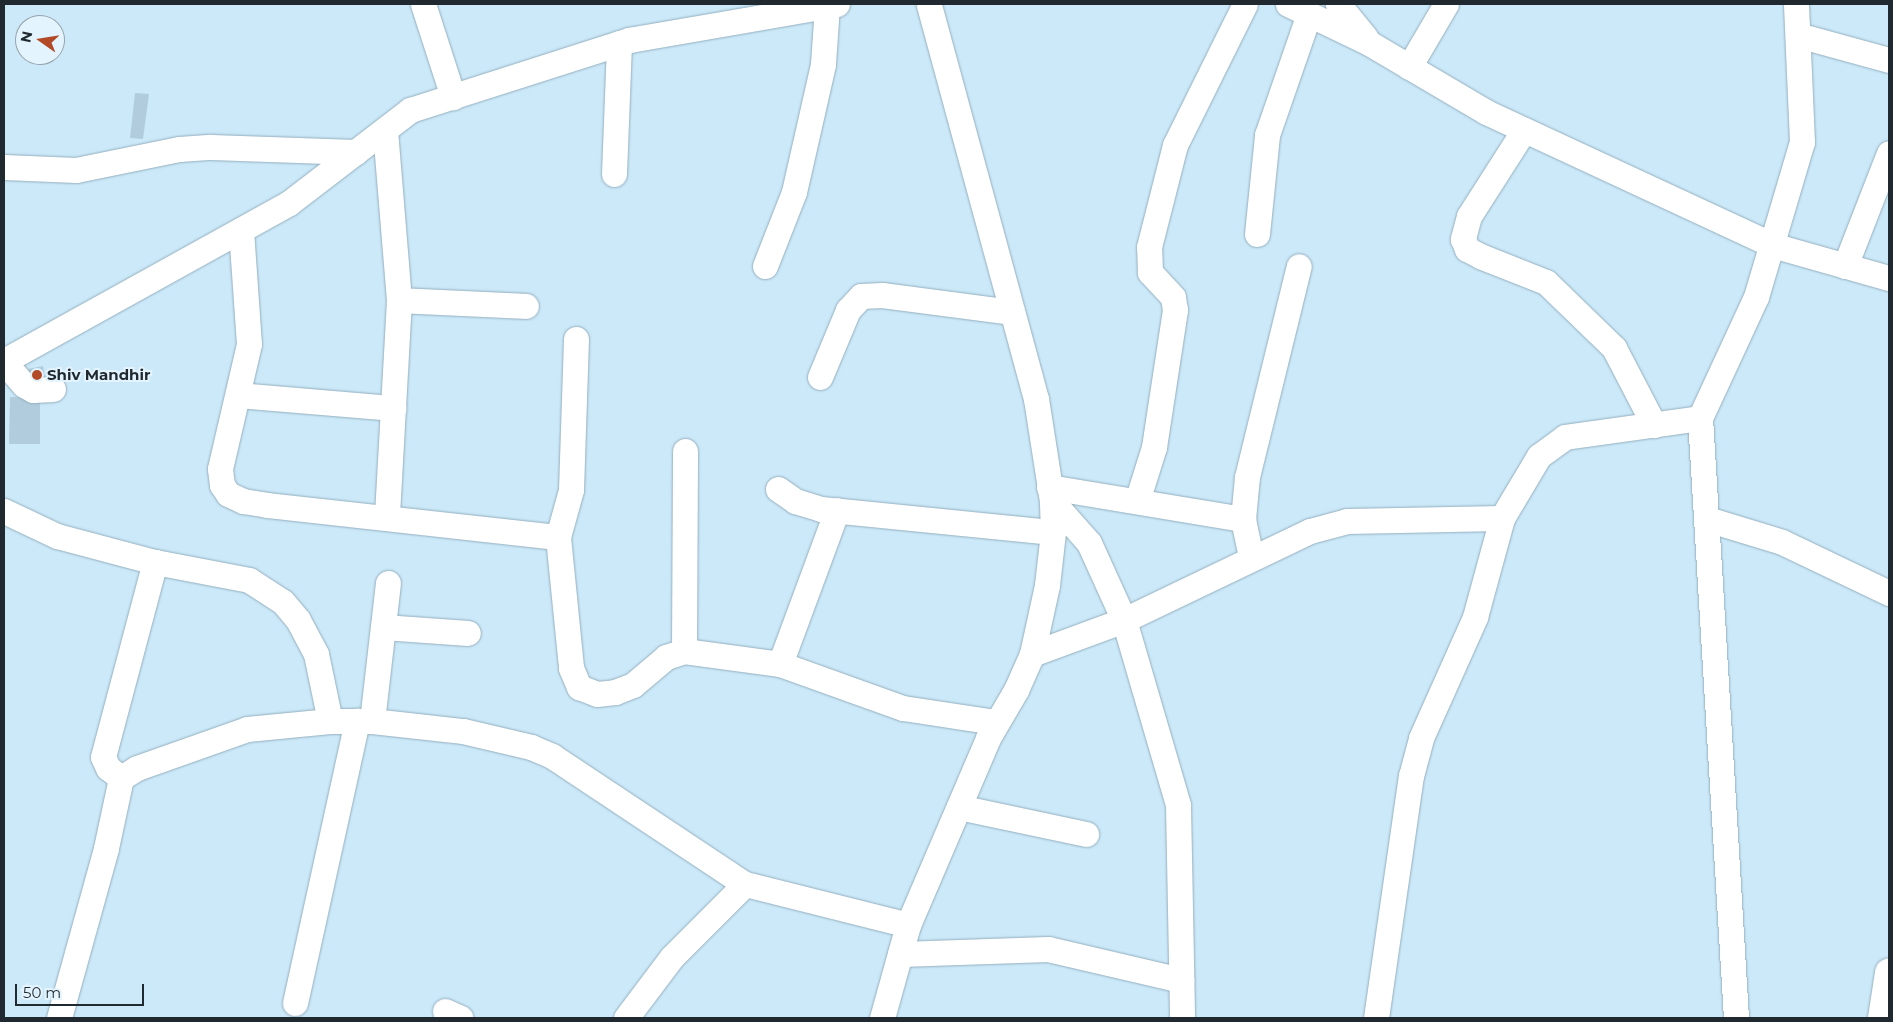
<!DOCTYPE html>
<html>
<head>
<meta charset="utf-8">
<style>
  body { margin:0 }
  #map { position:relative; width:1893px; height:1022px; overflow:hidden; background:#cce9f9; font-family:Montserrat,sans-serif }
  div>[style] { position:absolute }
  [style*='--x'] { left:calc(var(--x)*1px); top:calc(var(--y)*1px); width:calc(var(--w)*1px); rotate:calc(var(--a)*1deg) }
  .building>* { inset:0; background:#b1cddd }
  .roads { filter:drop-shadow(0 0 1px #94afbe) drop-shadow(0 0 1px #94afbe) }
  .minor>* { height:25px; margin:-12.5px; padding:0 12.5px; transform-origin:12.5px; border-radius:12.5px; background:#fff }
  .highway>* { height:28px; margin:-14px; padding:0 14px; transform-origin:14px; border-radius:14px; background:#fff }
  .dots>* { width:14px; height:14px; translate:-50% -50%; box-sizing:border-box; border:2px solid #e3f4fe; border-radius:50% }
  span { translate:-50% -50%; white-space:nowrap; text-align:center; line-height:1.15; -webkit-text-stroke:4px #e3f4fe; paint-order:stroke }
  .poi-label { font-size:15px; color:#1f292f; font-weight:700 }
  .left { translate:0 -50%; text-align:left }
  .frame { position:absolute; inset:0; border:5px solid #1f292f; pointer-events:none }
  .north { position:absolute; left:15px; top:15px; width:50px; height:50px; box-sizing:border-box; background:#e3f4fe; border:1px solid #95a3ab; border-radius:50%; rotate:283deg; font-size:14px; font-weight:700; line-height:20px; text-align:center; color:#1f292f }
  .north::after { content:''; display:block; margin:auto; width:18px; height:22px; background:#b24a28; clip-path:polygon(50% 0,100% 100%,50% 72%,0 100%) }
  .scale { position:absolute; left:15px; top:984px; width:129px; height:22px; box-sizing:border-box; border:2px solid #1f292f; border-top:0; padding-left:6px; font-size:15px; line-height:18px; white-space:nowrap; color:#1f292f; -webkit-text-stroke:4px #e3f4fe; paint-order:stroke }
</style>
</head>
<body>
<div id="map">
  <div class="building">
    <div style="clip-path:polygon(135px 93px,149px 94px,143px 139px,130px 138px)"></div>
    <div style="clip-path:polygon(43px 366px,46px 382px,31px 384px,28px 369px)"></div>
    <div style="clip-path:polygon(10px 397px,40px 398px,40px 444px,9px 444px)"></div>
  </div>
  <div class="roads">
    <div class="minor">
      <div style="--x:423;--y:4;--w:98;--a:72.1"></div>
      <div style="--x:1288;--y:4;--w:90;--a:25.7"></div>
      <div style="--x:1369;--y:43;--w:136;--a:30.5"></div>
      <div style="--x:1486;--y:112;--w:315;--a:24.9"></div>
      <div style="--x:1772;--y:245;--w:122;--a:15.8"></div>
      <div style="--x:1338;--y:4;--w:43;--a:50.7"></div>
      <div style="--x:1798;--y:35;--w:94;--a:15.4"></div>
      <div style="--x:1409;--y:67;--w:73;--a:-59.6"></div>
      <div style="--x:385;--y:130;--w:171;--a:85.3"></div>
      <div style="--x:399;--y:300;--w:216;--a:93.2"></div>
      <div style="--x:1524;--y:130;--w:102;--a:122.6"></div>
      <div style="--x:1469;--y:216;--w:24;--a:105"></div>
      <div style="--x:1463;--y:239;--w:11;--a:68"></div>
      <div style="--x:1467;--y:249;--w:15;--a:28"></div>
      <div style="--x:1480;--y:256;--w:71;--a:21.5"></div>
      <div style="--x:1546;--y:282;--w:95;--a:44.1"></div>
      <div style="--x:1614;--y:348;--w:87;--a:62.5"></div>
      <div style="--x:4;--y:167;--w:72;--a:2.4"></div>
      <div style="--x:76;--y:170;--w:105;--a:-11.5"></div>
      <div style="--x:179;--y:149;--w:32;--a:-4"></div>
      <div style="--x:211;--y:147;--w:145;--a:2"></div>
      <div style="--x:614;--y:174;--w:131;--a:-87.8"></div>
      <div style="--x:241;--y:230;--w:114;--a:86"></div>
      <div style="--x:249;--y:344;--w:128;--a:103.1"></div>
      <div style="--x:220;--y:469;--w:16;--a:83"></div>
      <div style="--x:222;--y:485;--w:11;--a:56"></div>
      <div style="--x:228;--y:494;--w:17;--a:25"></div>
      <div style="--x:243;--y:501;--w:24;--a:9"></div>
      <div style="--x:267;--y:505;--w:293;--a:6.3"></div>
      <div style="--x:1257;--y:234;--w:100;--a:-84.2"></div>
      <div style="--x:1267;--y:135;--w:128;--a:-70.9"></div>
      <div style="--x:765;--y:266;--w:79;--a:-68.6"></div>
      <div style="--x:794;--y:192;--w:131;--a:-77.2"></div>
      <div style="--x:823;--y:64;--w:59;--a:-86.1"></div>
      <div style="--x:1845;--y:266;--w:121;--a:-68.7"></div>
      <div style="--x:399;--y:300;--w:127;--a:2.7"></div>
      <div style="--x:576;--y:339;--w:151;--a:91.9"></div>
      <div style="--x:571;--y:490;--w:49;--a:105.5"></div>
      <div style="--x:558;--y:537;--w:132;--a:84.3"></div>
      <div style="--x:571;--y:668;--w:21;--a:67"></div>
      <div style="--x:579;--y:687;--w:19;--a:21"></div>
      <div style="--x:597;--y:694;--w:18;--a:-6"></div>
      <div style="--x:615;--y:692;--w:19;--a:-21"></div>
      <div style="--x:633;--y:685;--w:43;--a:-40.3"></div>
      <div style="--x:666;--y:657;--w:19;--a:-18"></div>
      <div style="--x:684;--y:651;--w:97;--a:7.7"></div>
      <div style="--x:780;--y:664;--w:131;--a:19.7"></div>
      <div style="--x:903;--y:708;--w:94;--a:8.6"></div>
      <div style="--x:4;--y:361;--w:326;--a:-29"></div>
      <div style="--x:289;--y:203;--w:153;--a:-37.5"></div>
      <div style="--x:410;--y:110;--w:230;--a:-17.7"></div>
      <div style="--x:629;--y:40;--w:211;--a:-9.8"></div>
      <div style="--x:4;--y:362;--w:30;--a:49"></div>
      <div style="--x:24;--y:385;--w:10;--a:29"></div>
      <div style="--x:33;--y:390;--w:20;--a:-3"></div>
      <div style="--x:820;--y:377;--w:73;--a:-67.3"></div>
      <div style="--x:848;--y:310;--w:19;--a:-47"></div>
      <div style="--x:861;--y:296;--w:21;--a:-3"></div>
      <div style="--x:882;--y:295;--w:130;--a:7.5"></div>
      <div style="--x:238;--y:395;--w:156;--a:4.8"></div>
      <div style="--x:1049;--y:487;--w:197;--a:9.4"></div>
      <div style="--x:778;--y:489;--w:21;--a:35"></div>
      <div style="--x:795;--y:501;--w:27;--a:17"></div>
      <div style="--x:821;--y:509;--w:233;--a:5.7"></div>
      <div style="--x:1052;--y:501;--w:56;--a:48.6"></div>
      <div style="--x:1089;--y:543;--w:85;--a:65.6"></div>
      <div style="--x:1124;--y:620;--w:193;--a:73.7"></div>
      <div style="--x:1178;--y:805;--w:213;--a:88.9"></div>
      <div style="--x:1137;--y:501;--w:57;--a:-72.5"></div>
      <div style="--x:1154;--y:447;--w:139;--a:-81.3"></div>
      <div style="--x:1175;--y:310;--w:13;--a:-99"></div>
      <div style="--x:1173;--y:297;--w:34;--a:-133"></div>
      <div style="--x:1150;--y:272;--w:25;--a:-92"></div>
      <div style="--x:1149;--y:247;--w:105;--a:-75.7"></div>
      <div style="--x:1175;--y:145;--w:157;--a:-63.6"></div>
      <div style="--x:4;--y:511;--w:59;--a:25.3"></div>
      <div style="--x:57;--y:536;--w:101;--a:14.9"></div>
      <div style="--x:155;--y:562;--w:96;--a:10.8"></div>
      <div style="--x:249;--y:580;--w:40;--a:32.9"></div>
      <div style="--x:283;--y:602;--w:23;--a:50"></div>
      <div style="--x:298;--y:620;--w:38;--a:62"></div>
      <div style="--x:316;--y:654;--w:68;--a:78.2"></div>
      <div style="--x:1707;--y:519;--w:78;--a:17"></div>
      <div style="--x:1782;--y:542;--w:119;--a:25.5"></div>
      <div style="--x:1251;--y:557;--w:39;--a:-102"></div>
      <div style="--x:1243;--y:519;--w:42;--a:-84.6"></div>
      <div style="--x:1247;--y:477;--w:217;--a:-76.2"></div>
      <div style="--x:383;--y:627;--w:85;--a:4"></div>
      <div style="--x:684;--y:651;--w:200;--a:-89.7"></div>
      <div style="--x:1032;--y:654;--w:98;--a:-20.3"></div>
      <div style="--x:1124;--y:620;--w:206;--a:-25.6"></div>
      <div style="--x:1310;--y:531;--w:38;--a:-15"></div>
      <div style="--x:1347;--y:521;--w:155;--a:-1.1"></div>
      <div style="--x:780;--y:664;--w:164;--a:-69.7"></div>
      <div style="--x:372;--y:721;--w:139;--a:-83.4"></div>
      <div style="--x:121;--y:778;--w:16;--a:-142"></div>
      <div style="--x:108;--y:768;--w:12;--a:-114"></div>
      <div style="--x:103;--y:757;--w:202;--a:-75.1"></div>
      <div style="--x:959;--y:807;--w:130;--a:12"></div>
      <div style="--x:900;--y:954;--w:148;--a:-1.9"></div>
      <div style="--x:1048;--y:949;--w:137;--a:13.1"></div>
      <div style="--x:295;--y:1003;--w:289;--a:-77.6"></div>
      <div style="--x:445;--y:1011;--w:17;--a:24"></div>
      <div style="--x:59;--y:1018;--w:176;--a:-74.5"></div>
      <div style="--x:106;--y:848;--w:72;--a:-77.9"></div>
      <div style="--x:121;--y:778;--w:19;--a:-32"></div>
      <div style="--x:137;--y:768;--w:117;--a:-19.5"></div>
      <div style="--x:247;--y:729;--w:83;--a:-5.5"></div>
      <div style="--x:330;--y:721;--w:42;--a:0"></div>
      <div style="--x:372;--y:721;--w:92;--a:6.3"></div>
      <div style="--x:463;--y:731;--w:70;--a:13.2"></div>
      <div style="--x:531;--y:747;--w:23;--a:23"></div>
      <div style="--x:552;--y:756;--w:232;--a:33.6"></div>
      <div style="--x:745;--y:884;--w:168;--a:14.1"></div>
      <div style="--x:626;--y:1018;--w:76;--a:-53"></div>
      <div style="--x:672;--y:957;--w:103;--a:-45"></div>
      <div style="--x:882;--y:1018;--w:97;--a:-74.4"></div>
      <div style="--x:908;--y:925;--w:203;--a:-66.8"></div>
      <div style="--x:988;--y:738;--w:56;--a:-59.7"></div>
      <div style="--x:1016;--y:690;--w:39;--a:-66"></div>
      <div style="--x:1032;--y:654;--w:71;--a:-77.7"></div>
      <div style="--x:1047;--y:585;--w:53;--a:-83.5"></div>
      <div style="--x:1053;--y:532;--w:31;--a:-92"></div>
      <div style="--x:1052;--y:501;--w:103;--a:-98.9"></div>
      <div style="--x:1036;--y:399;--w:409;--a:-105.2"></div>
      <div style="--x:1376;--y:1018;--w:245;--a:-81.8"></div>
      <div style="--x:1411;--y:776;--w:39;--a:-75"></div>
      <div style="--x:1421;--y:738;--w:133;--a:-65.9"></div>
      <div style="--x:1475;--y:617;--w:103;--a:-74.7"></div>
      <div style="--x:1502;--y:518;--w:72;--a:-59.2"></div>
      <div style="--x:1539;--y:456;--w:32;--a:-36"></div>
      <div style="--x:1565;--y:437;--w:136;--a:-8"></div>
      <div style="--x:1736;--y:1018;--w:601;--a:-93.43"></div>
      <div style="--x:1700;--y:418;--w:133;--a:-65.2"></div>
      <div style="--x:1756;--y:297;--w:162;--a:-73.5"></div>
      <div style="--x:1802;--y:142;--w:138;--a:-92.5"></div>
    </div>
    <div class="highway">
      <div style="--x:1882;--y:1018;--w:46;--a:-81.2"></div>
    </div>
  </div>
  <div class="dots">
    <div style="left:37px;top:375px;background:#b24a28"></div>
  </div>
  <div class="poi-label">
    <span class="left" style="left:47px;top:375px">Shiv Mandhir</span>
  </div>
  <div class="frame"></div>
  <div class="north">N</div>
  <div class="scale">50 m</div>
</div>
</body>
</html>
